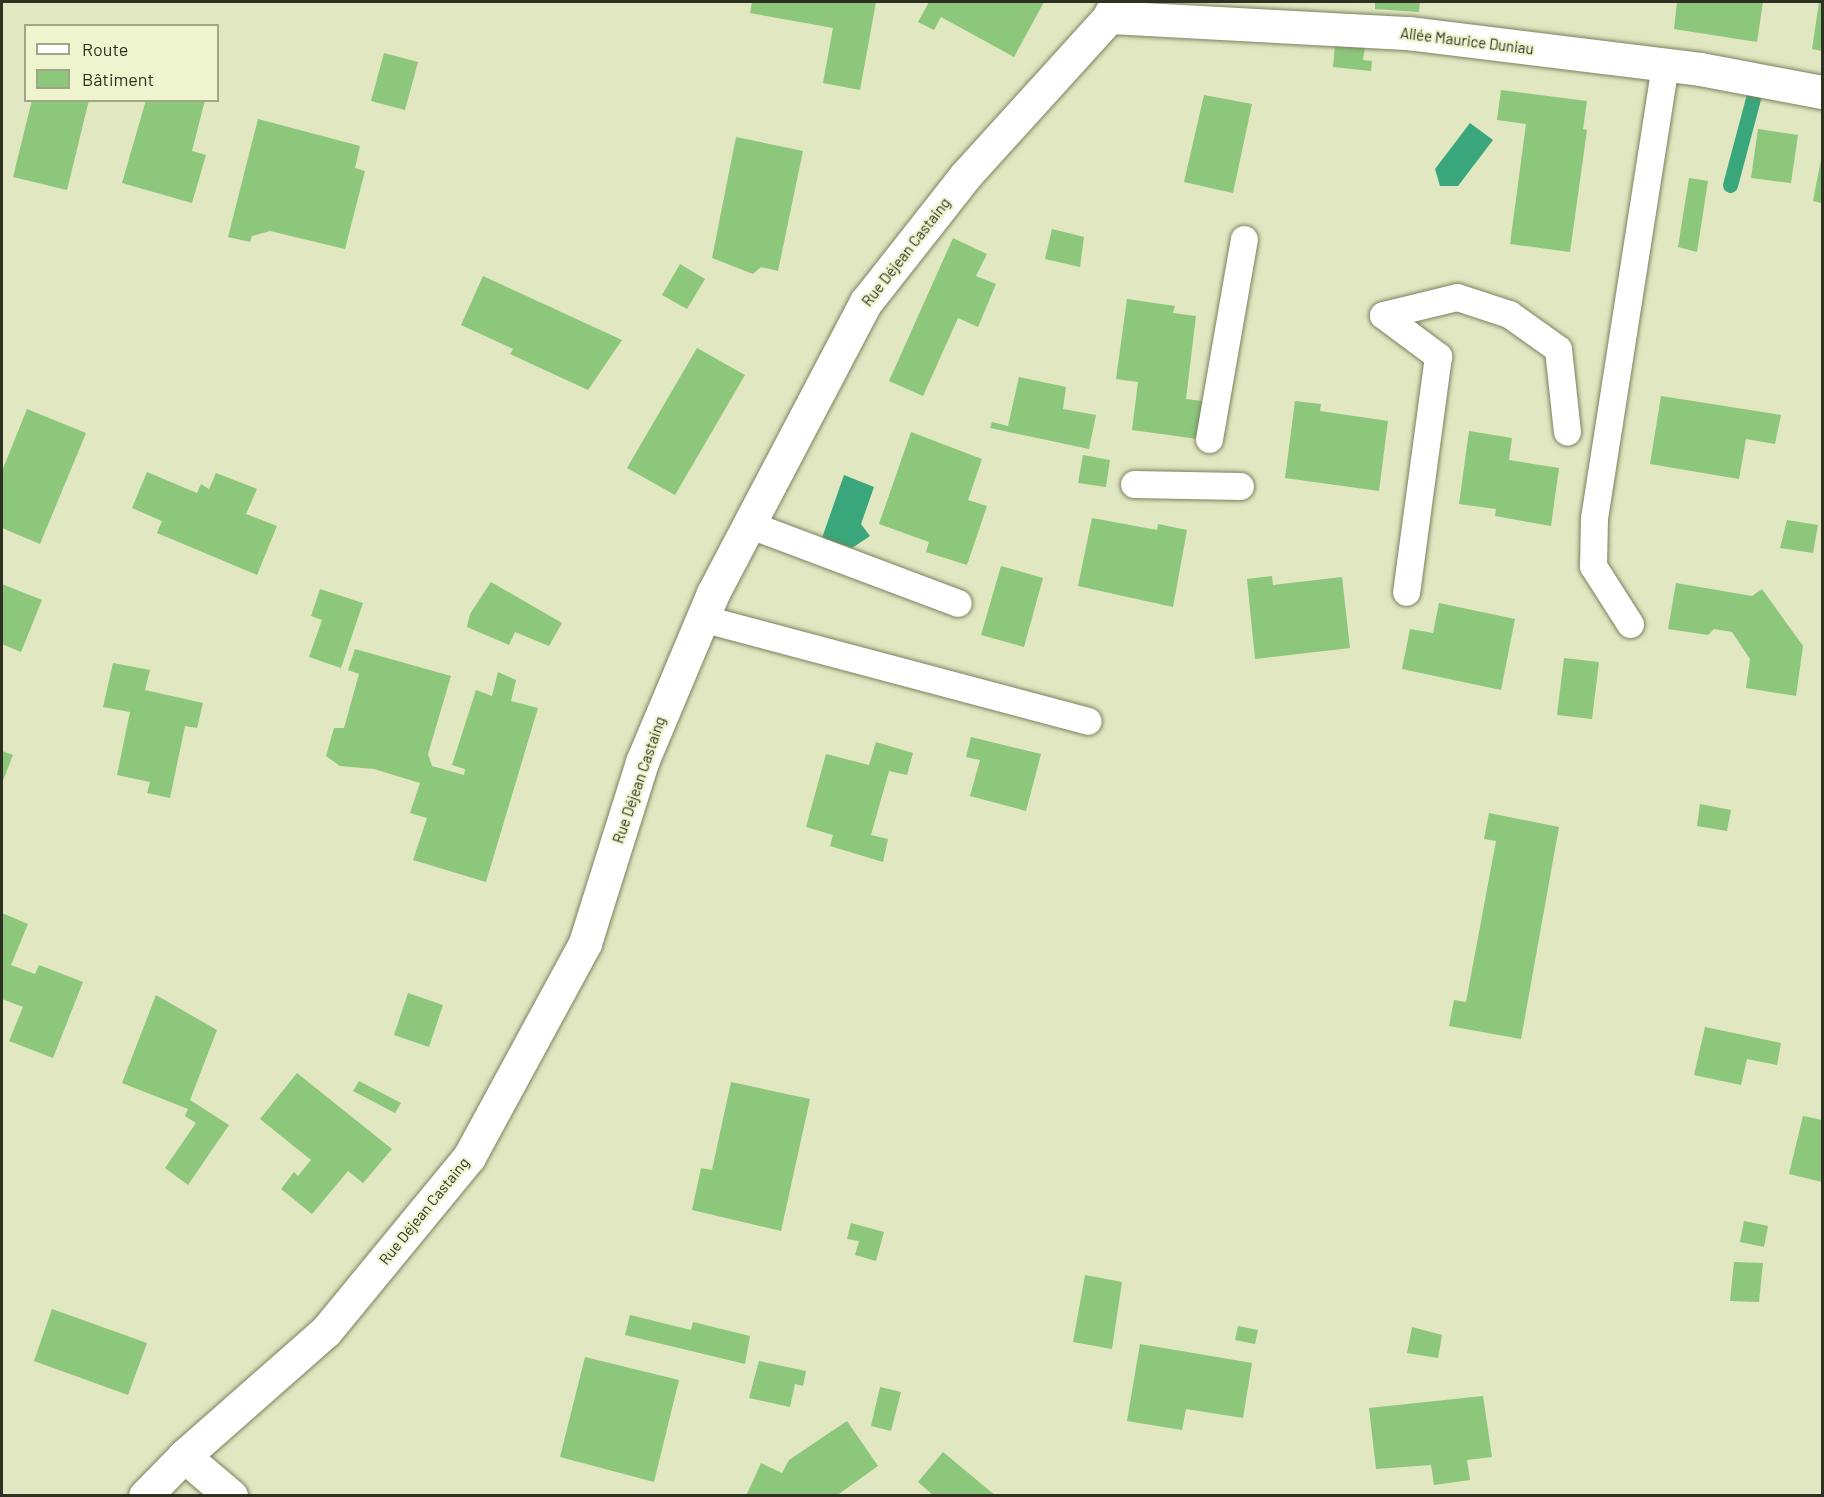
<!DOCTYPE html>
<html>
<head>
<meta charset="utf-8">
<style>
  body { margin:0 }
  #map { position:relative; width:1824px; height:1497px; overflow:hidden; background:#e0e7c1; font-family:Barlow,sans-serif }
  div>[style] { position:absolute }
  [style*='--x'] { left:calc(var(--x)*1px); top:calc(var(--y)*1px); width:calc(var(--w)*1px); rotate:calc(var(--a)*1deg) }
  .water>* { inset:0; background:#39a77b }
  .stream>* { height:15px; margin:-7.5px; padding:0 7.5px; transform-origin:7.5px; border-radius:7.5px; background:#39a77b }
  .building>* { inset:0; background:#8cc77c }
  .roads { filter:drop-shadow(0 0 2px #7c8260) drop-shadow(0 0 2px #7c8260) }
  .lane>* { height:27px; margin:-13.5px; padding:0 13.5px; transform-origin:13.5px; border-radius:13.5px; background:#fff }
  .street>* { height:33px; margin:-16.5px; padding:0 16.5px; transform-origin:16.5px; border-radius:16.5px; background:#fff }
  span { translate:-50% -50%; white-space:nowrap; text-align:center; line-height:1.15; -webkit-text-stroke:4.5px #edf4ce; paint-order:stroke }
  .street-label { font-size:15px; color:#2e3122 }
  .frame { position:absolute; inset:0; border:3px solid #2e3122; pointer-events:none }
  .legend { position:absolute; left:24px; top:24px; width:195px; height:78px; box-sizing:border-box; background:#edf4ce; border:2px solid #a1a689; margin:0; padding:8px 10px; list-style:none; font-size:18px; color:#2e3122 }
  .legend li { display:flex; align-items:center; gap:12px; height:30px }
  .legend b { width:30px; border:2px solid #a1a689 }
</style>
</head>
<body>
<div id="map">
  <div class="water">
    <div style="clip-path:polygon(1470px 123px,1493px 140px,1458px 186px,1440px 186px,1435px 169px)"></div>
    <div style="clip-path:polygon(844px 475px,874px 487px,861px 524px,870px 536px,852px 548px,822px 538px)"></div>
  </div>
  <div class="stream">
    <div style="--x:1730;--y:185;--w:109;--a:-75.1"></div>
  </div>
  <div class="building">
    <div style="clip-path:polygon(752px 2px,876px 2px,860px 90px,823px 83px,833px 28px,750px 13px)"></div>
    <div style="clip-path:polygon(929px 2px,1044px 2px,1014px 57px,941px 17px,934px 30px,918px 22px)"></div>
    <div style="clip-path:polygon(1375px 2px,1420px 2px,1419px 12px,1375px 9px)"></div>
    <div style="clip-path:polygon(1677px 2px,1763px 2px,1757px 42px,1674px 29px)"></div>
    <div style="clip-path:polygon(1819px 2px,1822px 2px,1822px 51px,1812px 49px)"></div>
    <div style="clip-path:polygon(1335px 45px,1365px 47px,1363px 60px,1372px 61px,1371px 71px,1333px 67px)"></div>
    <div style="clip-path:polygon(384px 53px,418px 62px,405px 110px,371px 101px)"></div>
    <div style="clip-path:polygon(1501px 90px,1587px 101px,1583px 129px,1587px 130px,1570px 252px,1510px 244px,1526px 124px,1497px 120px)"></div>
    <div style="clip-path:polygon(1204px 95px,1252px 104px,1233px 193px,1184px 182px)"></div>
    <div style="clip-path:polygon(32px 100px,89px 100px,67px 190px,13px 177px)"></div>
    <div style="clip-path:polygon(146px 100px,205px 100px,192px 151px,206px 155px,192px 203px,122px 183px)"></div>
    <div style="clip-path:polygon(258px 119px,360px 146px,355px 168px,365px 171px,345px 249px,270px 231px,252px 236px,250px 242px,228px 237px)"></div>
    <div style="clip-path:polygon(1758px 129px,1798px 135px,1791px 183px,1751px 178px)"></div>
    <div style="clip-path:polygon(736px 137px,803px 151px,778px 271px,761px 267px,753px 274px,712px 258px)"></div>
    <div style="clip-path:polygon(1821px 160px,1822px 160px,1822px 203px,1813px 201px)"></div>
    <div style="clip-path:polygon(1689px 178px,1708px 181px,1697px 252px,1678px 247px)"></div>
    <div style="clip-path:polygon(1052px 229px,1084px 237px,1080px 267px,1045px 259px)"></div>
    <div style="clip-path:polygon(953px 238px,987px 254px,976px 276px,996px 284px,978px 327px,958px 318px,923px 396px,889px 381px)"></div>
    <div style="clip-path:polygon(680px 264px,705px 279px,687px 309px,662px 295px)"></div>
    <div style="clip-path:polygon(483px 276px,622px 340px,588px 390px,510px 354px,513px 349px,461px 325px)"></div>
    <div style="clip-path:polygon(1127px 299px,1175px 306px,1173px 313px,1196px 316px,1186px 399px,1202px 401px,1198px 439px,1132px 430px,1138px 382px,1116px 379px)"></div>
    <div style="clip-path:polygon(697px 348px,745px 375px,675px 495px,627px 468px)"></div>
    <div style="clip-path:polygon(1019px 377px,1066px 387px,1063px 409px,1096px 415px,1089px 449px,990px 428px,992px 422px,1008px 426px)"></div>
    <div style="clip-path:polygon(1661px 396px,1781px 415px,1775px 444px,1746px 439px,1739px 479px,1650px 464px)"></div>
    <div style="clip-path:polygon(1295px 401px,1321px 404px,1320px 411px,1388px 421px,1379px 491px,1285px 478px)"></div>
    <div style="clip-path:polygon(27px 409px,86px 433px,40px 544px,2px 528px,2px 471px)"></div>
    <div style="clip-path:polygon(1469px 431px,1512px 438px,1509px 460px,1559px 468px,1551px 526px,1495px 516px,1496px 509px,1459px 504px)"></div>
    <div style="clip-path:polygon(911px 432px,982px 459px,968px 500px,987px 506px,967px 565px,926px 552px,929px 542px,879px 524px)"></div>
    <div style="clip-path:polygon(1083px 455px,1110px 460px,1106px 487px,1078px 483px)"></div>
    <div style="clip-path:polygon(147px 472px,197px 493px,201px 484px,209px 489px,216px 473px,257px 489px,246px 514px,277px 526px,257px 575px,157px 533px,162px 521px,132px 508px)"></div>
    <div style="clip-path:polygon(1092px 518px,1157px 530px,1158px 524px,1187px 530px,1173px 607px,1078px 586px)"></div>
    <div style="clip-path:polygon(1787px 520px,1818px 525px,1813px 553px,1780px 548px)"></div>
    <div style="clip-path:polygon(1001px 566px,1043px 578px,1024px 647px,981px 635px)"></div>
    <div style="clip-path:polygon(1272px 576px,1273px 585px,1342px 577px,1350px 648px,1255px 659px,1247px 579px)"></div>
    <div style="clip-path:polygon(491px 582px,562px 623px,549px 646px,515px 632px,509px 645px,467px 627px,470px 614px)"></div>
    <div style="clip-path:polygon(1676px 583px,1752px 596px,1762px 589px,1803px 646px,1796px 696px,1746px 688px,1750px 659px,1732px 632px,1714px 629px,1708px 635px,1668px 629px)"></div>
    <div style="clip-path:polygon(2px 584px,42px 600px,21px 652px,2px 644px)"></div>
    <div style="clip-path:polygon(320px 589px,363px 603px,341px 668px,309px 657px,322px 620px,311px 616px)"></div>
    <div style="clip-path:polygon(1439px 603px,1515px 619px,1501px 690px,1402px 669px,1410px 629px,1433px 633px)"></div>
    <div style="clip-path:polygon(355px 649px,451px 676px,428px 754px,432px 766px,464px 775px,465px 769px,452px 765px,476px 690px,492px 696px,498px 672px,516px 680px,511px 701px,538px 708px,486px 882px,413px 860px,427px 818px,410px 813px,420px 783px,374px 769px,340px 766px,326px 756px,334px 728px,344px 728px,359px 674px,348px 670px)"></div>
    <div style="clip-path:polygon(1564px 658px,1599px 662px,1592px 719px,1557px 715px)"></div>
    <div style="clip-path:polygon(113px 663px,150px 670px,145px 690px,203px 703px,197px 728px,185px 726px,170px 798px,147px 793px,150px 782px,117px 775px,130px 712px,103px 707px)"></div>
    <div style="clip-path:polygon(971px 737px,1041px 754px,1026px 811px,970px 796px,980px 760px,966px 757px)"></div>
    <div style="clip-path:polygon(876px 742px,913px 753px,907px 775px,889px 771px,871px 835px,888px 839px,883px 862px,830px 846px,833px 835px,806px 827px,826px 754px,869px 765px)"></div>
    <div style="clip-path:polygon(2px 751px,13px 755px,2px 783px)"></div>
    <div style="clip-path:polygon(1700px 804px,1731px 810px,1727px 831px,1697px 826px)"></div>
    <div style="clip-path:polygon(1489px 813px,1559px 827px,1521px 1039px,1449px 1026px,1454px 1000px,1466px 1002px,1496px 841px,1484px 839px)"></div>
    <div style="clip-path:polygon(2px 913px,28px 924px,11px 965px,35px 974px,39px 965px,83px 982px,53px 1058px,9px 1041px,23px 1007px,2px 999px)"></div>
    <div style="clip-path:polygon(408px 993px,443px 1005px,429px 1047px,394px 1035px)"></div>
    <div style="clip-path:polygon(156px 995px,217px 1030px,190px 1100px,229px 1125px,188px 1185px,165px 1168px,196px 1123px,185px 1116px,188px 1109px,122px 1083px)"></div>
    <div style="clip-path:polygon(1705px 1027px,1781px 1043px,1777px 1065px,1747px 1059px,1741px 1085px,1694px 1075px)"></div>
    <div style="clip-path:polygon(297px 1073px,392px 1149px,363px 1183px,348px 1171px,312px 1214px,281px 1189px,294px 1172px,298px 1176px,311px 1160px,260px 1119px)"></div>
    <div style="clip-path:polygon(359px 1081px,401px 1103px,395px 1113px,353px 1091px)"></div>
    <div style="clip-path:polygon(731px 1082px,810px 1099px,781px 1231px,692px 1210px,701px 1168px,712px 1170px)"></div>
    <div style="clip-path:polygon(1803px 1116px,1822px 1120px,1822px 1182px,1789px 1174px)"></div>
    <div style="clip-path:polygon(1744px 1221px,1768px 1226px,1764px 1247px,1740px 1242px)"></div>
    <div style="clip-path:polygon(851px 1223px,884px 1232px,876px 1261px,855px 1255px,859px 1241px,847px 1239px)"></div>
    <div style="clip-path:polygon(1734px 1262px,1763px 1263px,1759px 1302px,1730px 1301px)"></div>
    <div style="clip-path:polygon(1085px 1275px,1122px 1282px,1112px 1349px,1073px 1342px)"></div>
    <div style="clip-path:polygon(52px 1309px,147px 1343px,128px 1395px,34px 1361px)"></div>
    <div style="clip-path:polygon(630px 1315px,691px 1330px,693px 1322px,750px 1336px,745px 1364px,625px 1335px)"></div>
    <div style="clip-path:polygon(1238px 1326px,1258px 1330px,1255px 1344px,1235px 1340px)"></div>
    <div style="clip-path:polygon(1412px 1327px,1442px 1335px,1438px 1358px,1407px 1353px)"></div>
    <div style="clip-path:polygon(1140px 1344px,1252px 1363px,1243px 1418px,1186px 1409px,1182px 1430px,1127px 1421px)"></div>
    <div style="clip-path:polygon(585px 1357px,679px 1380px,654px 1482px,560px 1457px)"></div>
    <div style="clip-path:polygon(759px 1361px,806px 1371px,803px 1386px,795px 1384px,790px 1407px,749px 1398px)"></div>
    <div style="clip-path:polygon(880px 1387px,901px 1392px,891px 1431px,871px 1426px)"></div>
    <div style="clip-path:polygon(1483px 1396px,1492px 1457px,1467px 1460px,1470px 1480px,1434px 1485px,1431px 1465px,1376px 1469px,1369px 1408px)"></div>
    <div style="clip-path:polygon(847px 1421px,878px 1466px,836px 1496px,746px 1496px,761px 1463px,782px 1473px,789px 1460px)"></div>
    <div style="clip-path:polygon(943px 1452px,996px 1496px,934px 1496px,918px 1482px)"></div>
  </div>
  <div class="roads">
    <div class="lane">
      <div style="--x:1383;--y:315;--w:69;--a:36.7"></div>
      <div style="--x:1438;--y:356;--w:238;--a:97.7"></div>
      <div style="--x:1383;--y:315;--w:76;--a:-13.7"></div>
      <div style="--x:1457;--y:297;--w:55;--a:18.1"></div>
      <div style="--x:1509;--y:314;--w:60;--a:35.5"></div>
      <div style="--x:1558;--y:349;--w:83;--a:83.8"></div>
      <div style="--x:1209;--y:439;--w:203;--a:-80.1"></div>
      <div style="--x:1134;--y:484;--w:106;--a:1.1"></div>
      <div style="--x:748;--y:524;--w:224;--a:20.6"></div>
      <div style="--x:701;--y:618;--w:400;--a:14.9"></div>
      <div style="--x:1630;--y:624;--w:69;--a:-122.5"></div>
      <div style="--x:1593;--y:566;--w:48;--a:-88.8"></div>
      <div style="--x:1594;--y:518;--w:459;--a:-81.1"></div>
    </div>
    <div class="street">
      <div style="--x:1109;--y:17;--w:299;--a:3.1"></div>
      <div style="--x:1408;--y:33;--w:294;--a:7"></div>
      <div style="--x:1700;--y:69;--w:124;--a:10.7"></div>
      <div style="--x:184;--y:1456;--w:62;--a:40.4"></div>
      <div style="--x:145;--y:1496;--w:56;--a:-45.7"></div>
      <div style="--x:184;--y:1456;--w:189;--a:-41.4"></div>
      <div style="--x:326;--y:1331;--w:225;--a:-50.6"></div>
      <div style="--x:469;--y:1157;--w:243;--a:-61.5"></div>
      <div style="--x:585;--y:943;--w:190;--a:-72.5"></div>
      <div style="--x:642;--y:762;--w:183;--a:-67.2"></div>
      <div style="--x:713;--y:593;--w:329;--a:-62.3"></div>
      <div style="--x:866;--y:302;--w:160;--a:-51.8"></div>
      <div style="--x:965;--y:176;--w:215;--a:-47.8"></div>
      <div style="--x:1109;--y:17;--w:17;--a:-65"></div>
    </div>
  </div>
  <div class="street-label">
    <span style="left:1467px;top:41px;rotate:7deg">Allée Maurice Duniau</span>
    <span style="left:906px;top:252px;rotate:-52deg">Rue Déjean Castaing</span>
    <span style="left:639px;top:780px;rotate:-71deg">Rue Déjean Castaing</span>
    <span style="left:424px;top:1211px;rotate:-51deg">Rue Déjean Castaing</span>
  </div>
  <div class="frame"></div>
  <ul class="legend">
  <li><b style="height:8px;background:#fff"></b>Route</li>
  <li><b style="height:16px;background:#8cc77c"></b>Bâtiment</li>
  </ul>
</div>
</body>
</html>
